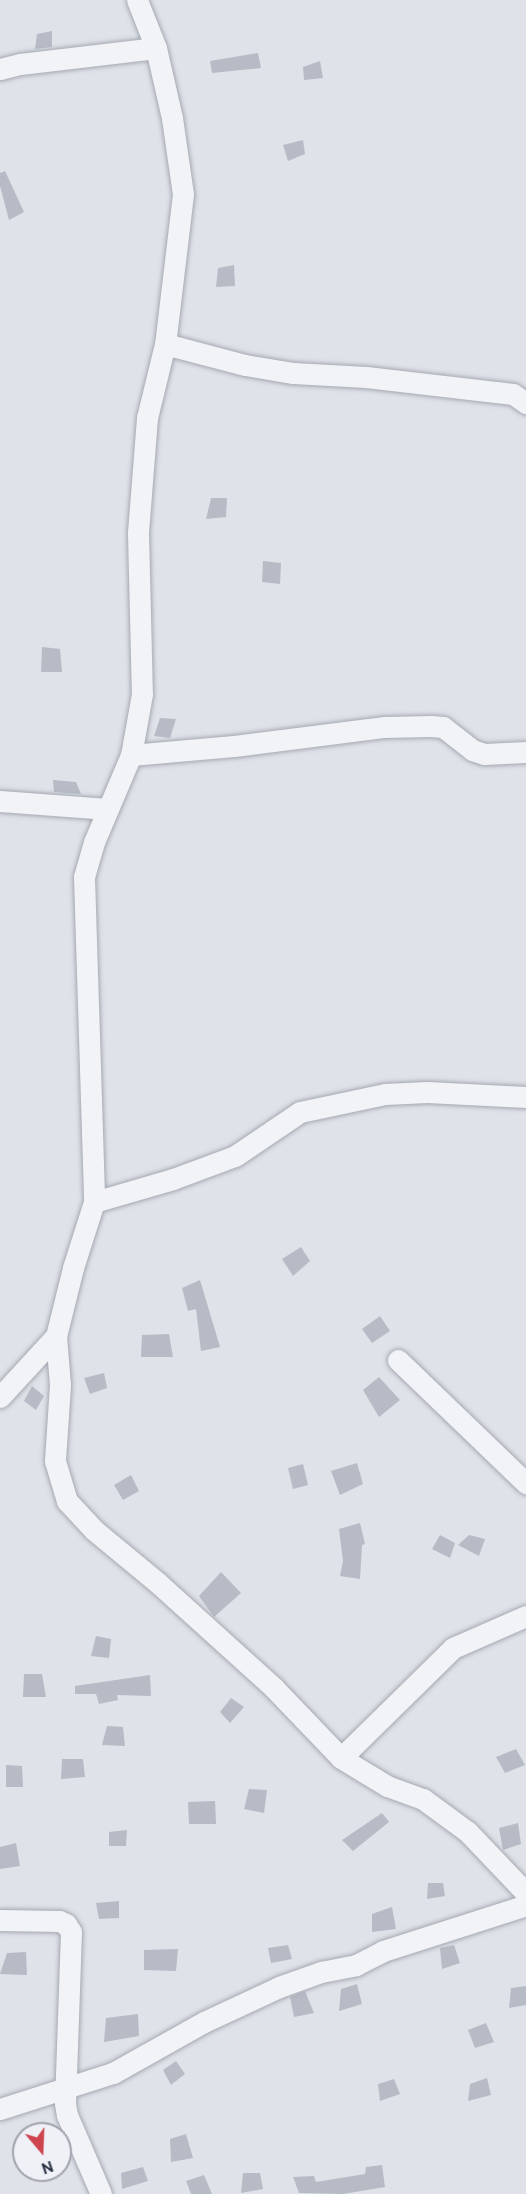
<!DOCTYPE html>
<html>
<head>
<meta charset="utf-8">
<style>
  body { margin:0 }
  #map { position:relative; width:526px; height:2194px; overflow:hidden; background:#dfe2e8; font-family:Cabin,sans-serif }
  div>[style] { position:absolute }
  [style*='--x'] { left:calc(var(--x)*1px); top:calc(var(--y)*1px); width:calc(var(--w)*1px); rotate:calc(var(--a)*1deg) }
  .building>* { inset:0; background:#b6bbc5 }
  .roads { filter:drop-shadow(0 0 2px #a4a9b2) drop-shadow(0 0 2px #a4a9b2) }
  .minor>* { height:21px; margin:-10.5px; padding:0 10.5px; transform-origin:10.5px; border-radius:10.5px; background:#f2f3f7 }
  span { translate:-50% -50%; white-space:nowrap; text-align:center; line-height:1.15; -webkit-text-stroke:5px #eff1f6; paint-order:stroke }
  .north { position:absolute; left:12px; top:2122px; width:60px; height:60px; box-sizing:border-box; background:#eff1f6; border:2px solid #9fa3ad; border-radius:50%; rotate:161deg; font-size:16px; font-weight:700; line-height:24px; text-align:center; color:#282f40 }
  .north::after { content:''; display:block; margin:auto; width:21px; height:27px; background:#ce444f; clip-path:polygon(50% 0,100% 100%,50% 72%,0 100%) }
</style>
</head>
<body>
<div id="map">
  <div class="building">
    <div style="clip-path:polygon(52px 31px,52px 47px,35px 49px,37px 34px)"></div>
    <div style="clip-path:polygon(258px 53px,261px 68px,212px 73px,210px 61px)"></div>
    <div style="clip-path:polygon(320px 61px,323px 78px,304px 80px,303px 67px)"></div>
    <div style="clip-path:polygon(303px 140px,305px 154px,288px 161px,283px 145px)"></div>
    <div style="clip-path:polygon(5px 171px,24px 212px,9px 220px,0 186px,0 173px)"></div>
    <div style="clip-path:polygon(234px 265px,235px 286px,216px 287px,218px 268px)"></div>
    <div style="clip-path:polygon(211px 498px,227px 498px,226px 517px,206px 519px)"></div>
    <div style="clip-path:polygon(263px 561px,281px 563px,280px 584px,262px 582px)"></div>
    <div style="clip-path:polygon(42px 647px,60px 649px,62px 672px,41px 672px)"></div>
    <div style="clip-path:polygon(160px 718px,176px 719px,170px 738px,154px 736px)"></div>
    <div style="clip-path:polygon(53px 780px,76px 782px,81px 794px,54px 792px)"></div>
    <div style="clip-path:polygon(301px 1247px,310px 1261px,293px 1276px,282px 1259px)"></div>
    <div style="clip-path:polygon(200px 1280px,220px 1347px,201px 1351px,196px 1309px,188px 1311px,182px 1288px)"></div>
    <div style="clip-path:polygon(380px 1316px,390px 1331px,372px 1343px,362px 1329px)"></div>
    <div style="clip-path:polygon(169px 1334px,173px 1357px,141px 1357px,142px 1335px)"></div>
    <div style="clip-path:polygon(104px 1373px,107px 1388px,90px 1394px,84px 1378px)"></div>
    <div style="clip-path:polygon(379px 1377px,400px 1400px,379px 1417px,363px 1390px)"></div>
    <div style="clip-path:polygon(32px 1386px,44px 1396px,36px 1410px,24px 1401px)"></div>
    <div style="clip-path:polygon(357px 1463px,363px 1484px,340px 1495px,331px 1471px)"></div>
    <div style="clip-path:polygon(303px 1464px,308px 1485px,293px 1489px,288px 1468px)"></div>
    <div style="clip-path:polygon(131px 1475px,139px 1491px,123px 1500px,114px 1485px)"></div>
    <div style="clip-path:polygon(360px 1523px,365px 1544px,362px 1545px,360px 1579px,340px 1576px,343px 1561px,339px 1529px)"></div>
    <div style="clip-path:polygon(440px 1535px,455px 1543px,450px 1558px,432px 1549px)"></div>
    <div style="clip-path:polygon(469px 1535px,485px 1539px,479px 1556px,458px 1545px)"></div>
    <div style="clip-path:polygon(221px 1572px,241px 1593px,214px 1617px,199px 1596px)"></div>
    <div style="clip-path:polygon(96px 1636px,111px 1639px,109px 1658px,91px 1656px)"></div>
    <div style="clip-path:polygon(24px 1674px,42px 1674px,46px 1697px,23px 1697px)"></div>
    <div style="clip-path:polygon(150px 1675px,151px 1696px,117px 1695px,118px 1700px,99px 1704px,96px 1694px,75px 1694px,75px 1686px)"></div>
    <div style="clip-path:polygon(231px 1698px,244px 1707px,230px 1723px,220px 1712px)"></div>
    <div style="clip-path:polygon(107px 1726px,123px 1727px,125px 1746px,102px 1745px)"></div>
    <div style="clip-path:polygon(516px 1749px,525px 1765px,505px 1773px,496px 1757px)"></div>
    <div style="clip-path:polygon(62px 1759px,83px 1759px,85px 1777px,61px 1779px)"></div>
    <div style="clip-path:polygon(6px 1765px,22px 1766px,23px 1787px,6px 1787px)"></div>
    <div style="clip-path:polygon(249px 1789px,267px 1790px,264px 1813px,244px 1809px)"></div>
    <div style="clip-path:polygon(215px 1801px,216px 1824px,189px 1824px,188px 1802px)"></div>
    <div style="clip-path:polygon(382px 1813px,389px 1822px,353px 1851px,342px 1840px)"></div>
    <div style="clip-path:polygon(518px 1823px,521px 1844px,503px 1850px,499px 1828px)"></div>
    <div style="clip-path:polygon(127px 1830px,126px 1846px,109px 1846px,109px 1832px)"></div>
    <div style="clip-path:polygon(16px 1843px,20px 1866px,0 1869px,0 1847px)"></div>
    <div style="clip-path:polygon(428px 1883px,443px 1883px,445px 1896px,427px 1899px)"></div>
    <div style="clip-path:polygon(119px 1901px,119px 1918px,99px 1919px,96px 1903px)"></div>
    <div style="clip-path:polygon(392px 1907px,396px 1929px,372px 1932px,372px 1914px)"></div>
    <div style="clip-path:polygon(288px 1945px,292px 1959px,271px 1963px,268px 1948px)"></div>
    <div style="clip-path:polygon(454px 1945px,460px 1963px,442px 1969px,440px 1948px)"></div>
    <div style="clip-path:polygon(178px 1949px,176px 1971px,144px 1970px,144px 1950px)"></div>
    <div style="clip-path:polygon(26px 1952px,27px 1975px,0 1974px,7px 1953px)"></div>
    <div style="clip-path:polygon(357px 1984px,362px 2004px,339px 2011px,341px 1989px)"></div>
    <div style="clip-path:polygon(526px 1986px,526px 2005px,509px 2008px,511px 1988px)"></div>
    <div style="clip-path:polygon(305px 1991px,314px 2013px,294px 2017px,290px 1997px)"></div>
    <div style="clip-path:polygon(138px 2014px,139px 2036px,104px 2042px,106px 2018px)"></div>
    <div style="clip-path:polygon(486px 2023px,494px 2042px,475px 2048px,468px 2030px)"></div>
    <div style="clip-path:polygon(176px 2061px,185px 2074px,171px 2085px,163px 2070px)"></div>
    <div style="clip-path:polygon(487px 2078px,491px 2095px,468px 2101px,470px 2084px)"></div>
    <div style="clip-path:polygon(394px 2079px,400px 2094px,380px 2101px,378px 2084px)"></div>
    <div style="clip-path:polygon(186px 2134px,193px 2158px,171px 2162px,170px 2139px)"></div>
    <div style="clip-path:polygon(382px 2165px,385px 2187px,343px 2194px,299px 2193px,293px 2177px,314px 2176px,316px 2182px,365px 2174px,366px 2167px)"></div>
    <div style="clip-path:polygon(143px 2167px,148px 2181px,122px 2189px,121px 2173px)"></div>
    <div style="clip-path:polygon(243px 2173px,260px 2173px,263px 2189px,241px 2193px)"></div>
    <div style="clip-path:polygon(204px 2175px,212px 2194px,191px 2194px,186px 2181px)"></div>
  </div>
  <div class="roads">
    <div class="minor">
      <div style="--x:137;--y:0;--w:52;--a:68.4"></div>
      <div style="--x:156;--y:48;--w:72;--a:77.1"></div>
      <div style="--x:172;--y:118;--w:77;--a:81.8"></div>
      <div style="--x:183;--y:194;--w:151;--a:96.8"></div>
      <div style="--x:165;--y:344;--w:76;--a:103.7"></div>
      <div style="--x:147;--y:418;--w:115;--a:94.5"></div>
      <div style="--x:138;--y:533;--w:161;--a:88.6"></div>
      <div style="--x:142;--y:694;--w:62;--a:100.2"></div>
      <div style="--x:131;--y:755;--w:95;--a:113"></div>
      <div style="--x:94;--y:842;--w:36;--a:106"></div>
      <div style="--x:84;--y:877;--w:325;--a:88.2"></div>
      <div style="--x:94;--y:1202;--w:69;--a:107.7"></div>
      <div style="--x:73;--y:1268;--w:70;--a:104"></div>
      <div style="--x:56;--y:1336;--w:49;--a:85.3"></div>
      <div style="--x:60;--y:1385;--w:76;--a:93.8"></div>
      <div style="--x:55;--y:1461;--w:42;--a:73.3"></div>
      <div style="--x:67;--y:1501;--w:40;--a:47"></div>
      <div style="--x:94;--y:1530;--w:83;--a:39.6"></div>
      <div style="--x:158;--y:1583;--w:155;--a:42.1"></div>
      <div style="--x:273;--y:1687;--w:98;--a:46.2"></div>
      <div style="--x:341;--y:1758;--w:54;--a:31.3"></div>
      <div style="--x:387;--y:1786;--w:38;--a:20"></div>
      <div style="--x:423;--y:1799;--w:56;--a:36.3"></div>
      <div style="--x:468;--y:1832;--w:84;--a:46.4"></div>
      <div style="--x:0;--y:69;--w:21;--a:-14"></div>
      <div style="--x:20;--y:64;--w:137;--a:-6.7"></div>
      <div style="--x:165;--y:344;--w:83;--a:14.7"></div>
      <div style="--x:245;--y:365;--w:49;--a:9.5"></div>
      <div style="--x:293;--y:373;--w:73;--a:3.1"></div>
      <div style="--x:366;--y:377;--w:148;--a:6.6"></div>
      <div style="--x:513;--y:394;--w:16;--a:35"></div>
      <div style="--x:131;--y:755;--w:103;--a:-5"></div>
      <div style="--x:234;--y:746;--w:152;--a:-7.2"></div>
      <div style="--x:385;--y:727;--w:46;--a:-1.2"></div>
      <div style="--x:431;--y:726;--w:12;--a:5"></div>
      <div style="--x:443;--y:727;--w:37;--a:38"></div>
      <div style="--x:472;--y:750;--w:13;--a:18"></div>
      <div style="--x:484;--y:754;--w:42;--a:-2.7"></div>
      <div style="--x:0;--y:801;--w:108;--a:4.2"></div>
      <div style="--x:94;--y:1202;--w:82;--a:-16.2"></div>
      <div style="--x:173;--y:1179;--w:66;--a:-20.4"></div>
      <div style="--x:235;--y:1156;--w:78;--a:-34.1"></div>
      <div style="--x:300;--y:1112;--w:87;--a:-12"></div>
      <div style="--x:385;--y:1094;--w:42;--a:-2.7"></div>
      <div style="--x:427;--y:1092;--w:99;--a:2.9"></div>
      <div style="--x:398;--y:1360;--w:178;--a:43.9"></div>
      <div style="--x:0;--y:1397;--w:83;--a:-47.4"></div>
      <div style="--x:341;--y:1758;--w:157;--a:-44.5"></div>
      <div style="--x:453;--y:1648;--w:80;--a:-23.7"></div>
      <div style="--x:0;--y:1920;--w:59;--a:1"></div>
      <div style="--x:59;--y:1921;--w:8;--a:23"></div>
      <div style="--x:66;--y:1924;--w:9;--a:58"></div>
      <div style="--x:71;--y:1932;--w:171;--a:92"></div>
      <div style="--x:65;--y:2103;--w:12;--a:81"></div>
      <div style="--x:67;--y:2115;--w:86;--a:66.7"></div>
      <div style="--x:0;--y:2109;--w:119;--a:-17.7"></div>
      <div style="--x:113;--y:2073;--w:104;--a:-29.3"></div>
      <div style="--x:204;--y:2022;--w:83;--a:-25"></div>
      <div style="--x:279;--y:1987;--w:45;--a:-19.7"></div>
      <div style="--x:321;--y:1972;--w:36;--a:-11"></div>
      <div style="--x:356;--y:1965;--w:30;--a:-27"></div>
      <div style="--x:383;--y:1951;--w:150;--a:-17.8"></div>
    </div>
  </div>
  <div class="north">N</div>
</div>
</body>
</html>
